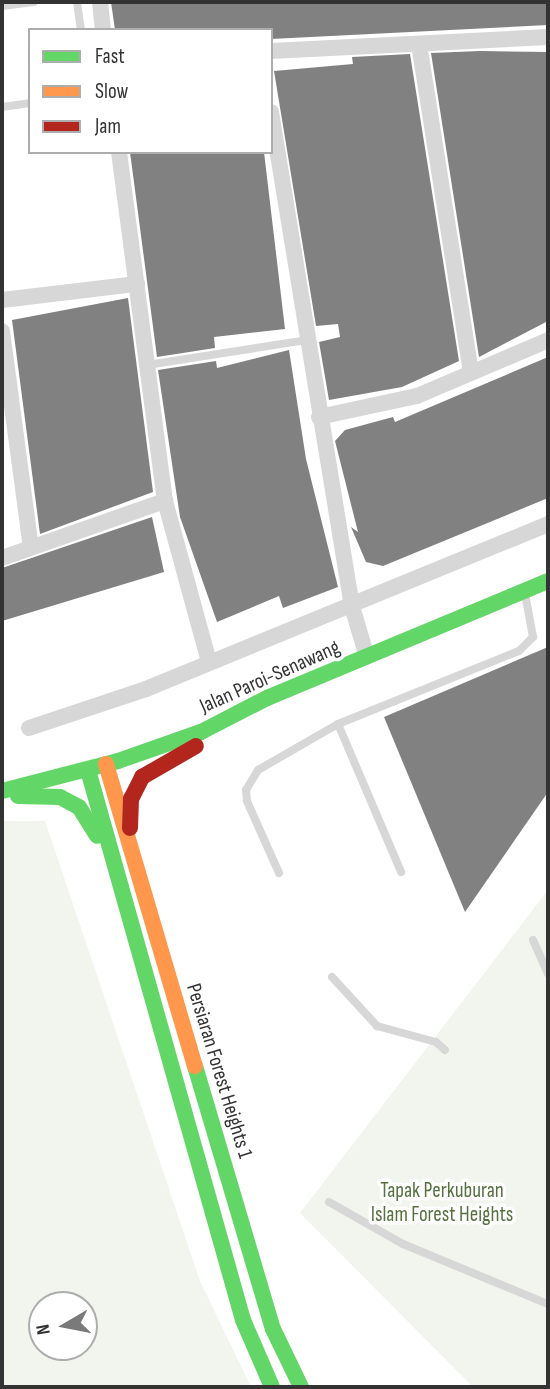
<!DOCTYPE html>
<html>
<head>
<meta charset="utf-8">
<style>
  body { margin:0 }
  #map { position:relative; width:550px; height:1389px; overflow:hidden; background:#fff; font-family:"Sofia Sans Condensed",sans-serif }
  div>[style] { position:absolute }
  [style*='--x'] { left:calc(var(--x)*1px); top:calc(var(--y)*1px); width:calc(var(--w)*1px); rotate:calc(var(--a)*1deg) }
  .green>* { inset:0; background:#f1f5ed }
  .building>* { inset:0; background:#818181 }
  .lane>* { height:8px; margin:-4px; padding:0 4px; transform-origin:4px; border-radius:4px; background:#d7d7d7 }
  .street>* { height:16px; margin:-8px; padding:0 8px; transform-origin:8px; border-radius:8px; background:#d7d7d7 }
  .fast>* { height:16px; margin:-8px; padding:0 8px; transform-origin:8px; border-radius:8px; background:#63d668 }
  .slow>* { height:16px; margin:-8px; padding:0 8px; transform-origin:8px; border-radius:8px; background:#ff974d }
  .jam>* { height:16px; margin:-8px; padding:0 8px; transform-origin:8px; border-radius:8px; background:#b3261e }
  span { translate:-50% -50%; white-space:nowrap; text-align:center; line-height:1.15; -webkit-text-stroke:7px #fff; paint-order:stroke }
  .street-label { font-size:21px; color:#333 }
  .park-label { font-size:21px; color:#56703f }
  .frame { position:absolute; inset:0; border:4px solid #333; pointer-events:none }
  .legend { position:absolute; left:28px; top:28px; width:245px; height:126px; box-sizing:border-box; background:#fff; border:2px solid #adadad; margin:0; padding:9px 12px; list-style:none; font-size:21px; color:#333 }
  .legend li { display:flex; align-items:center; gap:14px; height:35px }
  .legend b { width:35px; border:2px solid #adadad }
  .north { position:absolute; left:28px; top:1291px; width:70px; height:70px; box-sizing:border-box; background:#fff; border:2px solid #adadad; border-radius:50%; rotate:260deg; font-size:19px; font-weight:700; line-height:28px; text-align:center; color:#333 }
  .north::after { content:''; display:block; margin:auto; width:24px; height:32px; background:#7a7a7a; clip-path:polygon(50% 0,100% 100%,50% 72%,0 100%) }
</style>
</head>
<body>
<div id="map">
  <div class="green">
    <div style="clip-path:polygon(evenodd,2px 821px,45px 821px,200px 1281px,251px 1387px,2px 1387px,2px 821px,42px 1305px,84px 1305px,84px 1347px,42px 1347px,42px 1305px)"></div>
    <div style="clip-path:polygon(548px 890px,548px 1387px,473px 1387px,300px 1213px)"></div>
  </div>
  <div class="building">
    <div style="clip-path:polygon(111px 2px,548px 2px,548px 25px,271px 39px,271px 30px,115px 30px)"></div>
    <div style="clip-path:polygon(480px 51px,548px 52px,548px 321px,479px 357px,431px 53px)"></div>
    <div style="clip-path:polygon(410px 54px,459px 361px,402px 387px,329px 400px,319px 342px,340px 337px,338px 324px,316px 326px,274px 71px,353px 64px,352px 57px)"></div>
    <div style="clip-path:polygon(130px 152px,264px 152px,285px 329px,214px 337px,215px 348px,157px 357px)"></div>
    <div style="clip-path:polygon(128px 298px,153px 492px,40px 534px,12px 320px)"></div>
    <div style="clip-path:polygon(289px 350px,306px 459px,338px 587px,283px 608px,279px 596px,217px 622px,180px 517px,158px 370px,216px 361px,217px 368px)"></div>
    <div style="clip-path:polygon(548px 357px,548px 498px,383px 566px,366px 562px,351px 527px,358px 532px,335px 441px,345px 430px,393px 417px,395px 422px)"></div>
    <div style="clip-path:polygon(152px 517px,164px 572px,2px 621px,2px 568px)"></div>
    <div style="clip-path:polygon(548px 647px,548px 792px,465px 912px,384px 717px)"></div>
  </div>
  <div class="lane">
    <div style="--x:77;--y:2;--w:28;--a:82"></div>
    <div style="--x:2;--y:6;--w:32;--a:-7"></div>
    <div style="--x:2;--y:107;--w:28;--a:-8"></div>
    <div style="--x:147;--y:365;--w:161;--a:-8.9"></div>
    <div style="--x:338;--y:724;--w:161;--a:66.9"></div>
    <div style="--x:279;--y:873;--w:79;--a:-114"></div>
    <div style="--x:247;--y:801;--w:11;--a:-95"></div>
    <div style="--x:246;--y:790;--w:23;--a:-59"></div>
    <div style="--x:258;--y:770;--w:92;--a:-29.9"></div>
    <div style="--x:338;--y:724;--w:195;--a:-22"></div>
    <div style="--x:519;--y:651;--w:20;--a:-45"></div>
    <div style="--x:533;--y:637;--w:44;--a:-100.5"></div>
    <div style="--x:533;--y:940;--w:37;--a:66"></div>
    <div style="--x:332;--y:977;--w:67;--a:47.4"></div>
    <div style="--x:377;--y:1026;--w:61;--a:15.2"></div>
    <div style="--x:436;--y:1042;--w:12;--a:42"></div>
    <div style="--x:329;--y:1202;--w:85;--a:29.6"></div>
    <div style="--x:403;--y:1244;--w:157;--a:22.5"></div>
  </div>
  <div class="street">
    <div style="--x:100;--y:2;--w:28;--a:84"></div>
    <div style="--x:419;--y:44;--w:331;--a:81"></div>
    <div style="--x:271;--y:51;--w:277;--a:-2.9"></div>
    <div style="--x:271;--y:112;--w:497;--a:80.7"></div>
    <div style="--x:351;--y:603;--w:56;--a:73.5"></div>
    <div style="--x:119;--y:152;--w:352;--a:82.5"></div>
    <div style="--x:165;--y:501;--w:167;--a:74.7"></div>
    <div style="--x:2;--y:300;--w:136;--a:-6.8"></div>
    <div style="--x:2;--y:331;--w:218;--a:82.4"></div>
    <div style="--x:319;--y:417;--w:100;--a:-12.1"></div>
    <div style="--x:417;--y:396;--w:142;--a:-23.1"></div>
    <div style="--x:2;--y:558;--w:173;--a:-19.3"></div>
    <div style="--x:29;--y:728;--w:123;--a:-18.4"></div>
    <div style="--x:146;--y:689;--w:435;--a:-22.3"></div>
  </div>
  <div class="fast">
    <div style="--x:88;--y:770;--w:571;--a:74.26"></div>
    <div style="--x:243;--y:1320;--w:73;--a:66.6"></div>
    <div style="--x:2;--y:791;--w:120;--a:-14.5"></div>
    <div style="--x:118;--y:761;--w:88;--a:-19.3"></div>
    <div style="--x:201;--y:732;--w:74;--a:-27.3"></div>
    <div style="--x:267;--y:698;--w:304;--a:-22.6"></div>
    <div style="--x:18;--y:796;--w:42;--a:1.4"></div>
    <div style="--x:60;--y:797;--w:21;--a:28"></div>
    <div style="--x:79;--y:807;--w:34;--a:58"></div>
    <div style="--x:195;--y:1066;--w:274;--a:73.5"></div>
    <div style="--x:273;--y:1329;--w:64;--a:64.2"></div>
  </div>
  <div class="slow">
    <div style="--x:106;--y:764;--w:315;--a:73.6"></div>
  </div>
  <div class="jam">
    <div style="--x:130;--y:828;--w:29;--a:-88"></div>
    <div style="--x:131;--y:799;--w:25;--a:-63"></div>
    <div style="--x:142;--y:777;--w:62;--a:-29.9"></div>
  </div>
  <div class="street-label">
    <span style="left:270px;top:677px;rotate:-24deg">Jalan Paroi-Senawang</span>
    <span style="left:219px;top:1071px;rotate:73deg">Persiaran Forest Heights 1</span>
  </div>
  <div class="park-label">
    <span style="left:442px;top:1203px">Tapak Perkuburan<br>Islam Forest Heights</span>
  </div>
  <div class="frame"></div>
  <ul class="legend">
  <li><b style="height:9px;background:#63d668"></b>Fast</li>
  <li><b style="height:9px;background:#ff974d"></b>Slow</li>
  <li><b style="height:9px;background:#b3261e"></b>Jam</li>
  </ul>
  <div class="north">N</div>
</div>
</body>
</html>
